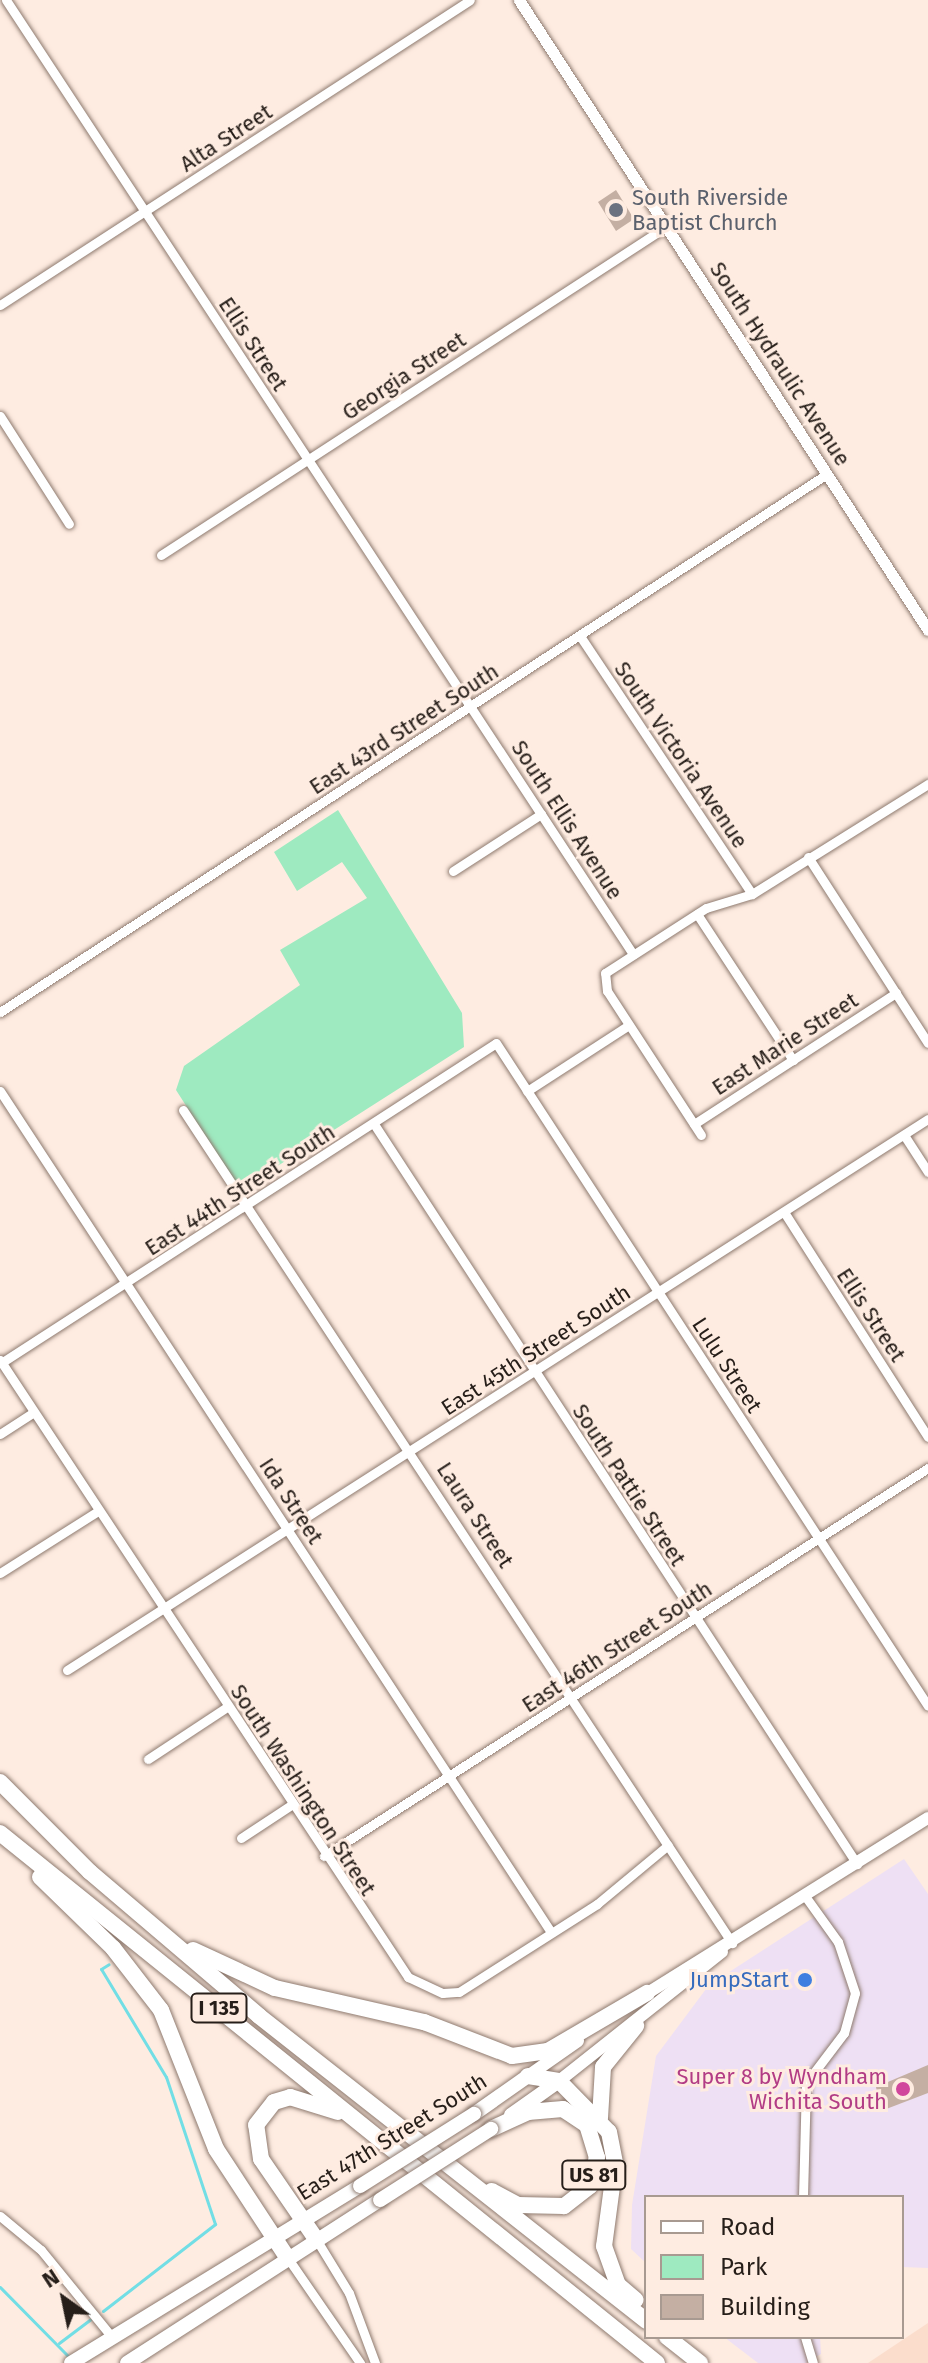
<!DOCTYPE html>
<html>
<head>
<meta charset="utf-8">
<style>
  body { margin:0 }
  #map { position:relative; width:928px; height:2363px; overflow:hidden; background:#feece1; font-family:"Fira Sans",sans-serif }
  div>[style] { position:absolute }
  [style*='--x'] { left:calc(var(--x)*1px); top:calc(var(--y)*1px); width:calc(var(--w)*1px); rotate:calc(var(--a)*1deg) }
  .commercial>* { inset:0; background:#eee0f4 }
  .built>* { inset:0; background:#fbddcc }
  .green>* { inset:0; background:#9eeac0 }
  .stream>* { height:3px; margin:-1.5px; padding:0 1.5px; transform-origin:1.5px; border-radius:1.5px; background:#72dee5 }
  .building>* { inset:0; background:#c4afa3 }
  .roads { filter:drop-shadow(0 0 2px #8e7a6f) drop-shadow(0 0 2px #8e7a6f) }
  .minor>* { height:9px; margin:-4.5px; padding:0 4.5px; transform-origin:4.5px; border-radius:4.5px; background:#fff }
  .tertiary>* { height:11px; margin:-5.5px; padding:0 5.5px; transform-origin:5.5px; border-radius:5.5px; background:#fff }
  .secondary>* { height:12px; margin:-6px; padding:0 6px; transform-origin:6px; border-radius:6px; background:#fff }
  .primary>* { height:14px; margin:-7px; padding:0 7px; transform-origin:7px; border-radius:7px; background:#fff }
  .motorway>* { height:16px; margin:-8px; padding:0 8px; transform-origin:8px; border-radius:8px; background:#fff }
  .bridges { filter:drop-shadow(0 0 2px #8e7a6f) drop-shadow(0 0 2px #8e7a6f) }
  .primary-bridge>* { height:14px; margin:-7px; padding:0 7px; transform-origin:7px; border-radius:7px; background:#fff }
  .dots>* { width:22px; height:22px; translate:-50% -50%; box-sizing:border-box; border:4px solid #feece1; border-radius:50% }
  span { translate:-50% -50%; white-space:nowrap; text-align:center; line-height:1.15; -webkit-text-stroke:6px #feece1; paint-order:stroke }
  .shield-label span { padding:2px 6px; background:#feece1; border:2px solid; border-radius:6px; -webkit-text-stroke-width:0 }
  .shield-label { font-size:20px; color:#261e19; font-weight:700 }
  .street-label { font-size:22px; color:#261e19 }
  .worship-label { font-size:22px; color:#5b616d }
  .left { translate:0 -50%; text-align:left }
  .shop-label { font-size:22px; color:#366cbe }
  .right { translate:-100% -50%; text-align:right }
  .hotel-label { font-size:22px; color:#b23c85 }
  .legend { position:absolute; left:644px; top:2195px; width:260px; height:144px; box-sizing:border-box; background:#feece1; border:2px solid #a89a91; margin:0; padding:10px 14px; list-style:none; font-size:24px; color:#261e19 }
  .legend li { display:flex; align-items:center; gap:16px; height:40px }
  .legend b { width:40px; border:2px solid #a89a91 }
  .north { position:absolute; left:24px; top:2259px; width:80px; height:80px; -webkit-text-stroke:6px #feece1; paint-order:stroke; rotate:327deg; font-size:22px; font-weight:700; line-height:32px; text-align:center; color:#261e19 }
  .north::after { content:''; display:block; margin:auto; width:28px; height:36px; background:#261e19; clip-path:polygon(50% 0,100% 100%,50% 72%,0 100%) }
</style>
</head>
<body>
<div id="map">
  <div class="commercial">
    <div style="clip-path:polygon(904px 1859px,928px 1894px,928px 2268px,902px 2267px,902px 2197px,646px 2197px,646px 2263px,631px 2249px,632px 2205px,656px 2056px,709px 1985px)"></div>
    <div style="clip-path:polygon(724px 2337px,820px 2337px,821px 2354px,806px 2363px,758px 2363px)"></div>
  </div>
  <div class="built">
    <div style="clip-path:polygon(928px 2323px,928px 2363px,868px 2363px)"></div>
  </div>
  <div class="green">
    <div style="clip-path:polygon(338px 810px,462px 1013px,464px 1047px,240px 1190px,176px 1090px,184px 1066px,300px 985px,280px 950px,367px 898px,342px 862px,297px 891px,274px 852px)"></div>
  </div>
  <div class="stream">
    <div style="--x:0;--y:2287;--w:100;--a:45.4"></div>
    <div style="--x:103;--y:2311;--w:142;--a:-37.8"></div>
    <div style="--x:215;--y:2224;--w:155;--a:-108.4"></div>
    <div style="--x:166;--y:2077;--w:126;--a:-121"></div>
    <div style="--x:101;--y:1969;--w:9;--a:-32"></div>
    <div style="--x:59;--y:2343;--w:39;--a:-37"></div>
  </div>
  <div class="building">
    <div style="clip-path:polygon(616px 190px,634px 219px,616px 231px,598px 202px)"></div>
    <div style="clip-path:polygon(928px 2065px,928px 2093px,881px 2111px,876px 2087px)"></div>
  </div>
  <div class="roads">
    <div class="minor">
      <div style="--x:6;--y:0;--w:1142;--a:56.69"></div>
      <div style="--x:0;--y:305;--w:560;--a:-32.98"></div>
      <div style="--x:0;--y:416;--w:128;--a:57.4"></div>
      <div style="--x:161;--y:555;--w:604;--a:-33.03"></div>
      <div style="--x:580;--y:636;--w:310;--a:56.3"></div>
      <div style="--x:808;--y:857;--w:221;--a:57.2"></div>
      <div style="--x:453;--y:871;--w:105;--a:-32.9"></div>
      <div style="--x:697;--y:914;--w:175;--a:56.7"></div>
      <div style="--x:0;--y:1012;--w:987;--a:-33.05"></div>
      <div style="--x:0;--y:1091;--w:1005;--a:56.77"></div>
      <div style="--x:527;--y:1091;--w:121;--a:-32.9"></div>
      <div style="--x:183;--y:1110;--w:998;--a:56.61"></div>
      <div style="--x:374;--y:1124;--w:884;--a:56.87"></div>
      <div style="--x:694;--y:1124;--w:241;--a:-33"></div>
      <div style="--x:701;--y:1135;--w:172;--a:-123.1"></div>
      <div style="--x:607;--y:991;--w:18;--a:-96"></div>
      <div style="--x:605;--y:973;--w:120;--a:-32.8"></div>
      <div style="--x:706;--y:908;--w:48;--a:-16.9"></div>
      <div style="--x:752;--y:894;--w:208;--a:-32"></div>
      <div style="--x:904;--y:1135;--w:44;--a:57"></div>
      <div style="--x:784;--y:1212;--w:267;--a:57.4"></div>
      <div style="--x:0;--y:1360;--w:740;--a:56.52"></div>
      <div style="--x:408;--y:1977;--w:38;--a:25"></div>
      <div style="--x:443;--y:1993;--w:16;--a:-4"></div>
      <div style="--x:459;--y:1992;--w:164;--a:-32.5"></div>
      <div style="--x:597;--y:1904;--w:92;--a:-39.7"></div>
      <div style="--x:1;--y:1363;--w:589;--a:-32.88"></div>
      <div style="--x:496;--y:1043;--w:791;--a:56.91"></div>
      <div style="--x:0;--y:1434;--w:40;--a:-32.9"></div>
      <div style="--x:0;--y:1573;--w:116;--a:-32.3"></div>
      <div style="--x:67;--y:1670;--w:1022;--a:-32.62"></div>
      <div style="--x:148;--y:1759;--w:95;--a:-33.4"></div>
      <div style="--x:241;--y:1838;--w:60;--a:-33.4"></div>
      <div style="--x:324;--y:1856;--w:718;--a:-32.72"></div>
      <div style="--x:803;--y:2197;--w:114;--a:-88.5"></div>
      <div style="--x:806;--y:2083;--w:63;--a:-52.8"></div>
      <div style="--x:844;--y:2033;--w:41;--a:-74.6"></div>
      <div style="--x:855;--y:1993;--w:54;--a:-108.4"></div>
      <div style="--x:838;--y:1942;--w:57;--a:-125.7"></div>
      <div style="--x:0;--y:2216;--w:53;--a:39.7"></div>
      <div style="--x:41;--y:2250;--w:112;--a:50.8"></div>
      <div style="--x:316;--y:2239;--w:63;--a:58.6"></div>
      <div style="--x:349;--y:2293;--w:75;--a:69.6"></div>
      <div style="--x:287;--y:2257;--w:129;--a:55.4"></div>
      <div style="--x:805;--y:2337;--w:27;--a:73"></div>
    </div>
    <div class="tertiary">
      <div style="--x:519;--y:0;--w:751;--a:57.01"></div>
    </div>
    <div class="secondary">
      <div style="--x:643;--y:1996;--w:336;--a:-32"></div>
      <div style="--x:528;--y:2076;--w:61;--a:-35"></div>
      <div style="--x:559;--y:2081;--w:208;--a:-38.4"></div>
    </div>
    <div class="primary">
      <div style="--x:474;--y:2114;--w:66;--a:-35.1"></div>
      <div style="--x:511;--y:2115;--w:59;--a:-35.3"></div>
      <div style="--x:71;--y:2363;--w:339;--a:-31.5"></div>
      <div style="--x:127;--y:2363;--w:301;--a:-32.8"></div>
    </div>
    <div class="motorway">
      <div style="--x:0;--y:1782;--w:127;--a:45"></div>
      <div style="--x:90;--y:1872;--w:222;--a:40.4"></div>
      <div style="--x:259;--y:2016;--w:493;--a:38.2"></div>
      <div style="--x:0;--y:1833;--w:844;--a:38.89"></div>
      <div style="--x:40;--y:1877;--w:102;--a:44.2"></div>
      <div style="--x:113;--y:1948;--w:78;--a:52.3"></div>
      <div style="--x:161;--y:2010;--w:149;--a:68.4"></div>
      <div style="--x:216;--y:2149;--w:129;--a:56.7"></div>
      <div style="--x:193;--y:1950;--w:90;--a:24.9"></div>
      <div style="--x:275;--y:1988;--w:153;--a:12.9"></div>
      <div style="--x:424;--y:2022;--w:94;--a:21.1"></div>
      <div style="--x:512;--y:2056;--w:36;--a:-8"></div>
      <div style="--x:548;--y:2051;--w:115;--a:-30.4"></div>
      <div style="--x:528;--y:2076;--w:31;--a:9"></div>
      <div style="--x:559;--y:2081;--w:71;--a:45.6"></div>
      <div style="--x:609;--y:2132;--w:33;--a:79"></div>
      <div style="--x:615;--y:2164;--w:83;--a:97.6"></div>
      <div style="--x:604;--y:2246;--w:41;--a:70.3"></div>
      <div style="--x:618;--y:2285;--w:23;--a:40"></div>
      <div style="--x:600;--y:2118;--w:51;--a:-86.6"></div>
      <div style="--x:603;--y:2067;--w:53;--a:-51.2"></div>
      <div style="--x:491;--y:2129;--w:41;--a:-24.7"></div>
      <div style="--x:528;--y:2112;--w:35;--a:-5"></div>
      <div style="--x:563;--y:2109;--w:29;--a:34"></div>
      <div style="--x:587;--y:2125;--w:34;--a:73"></div>
      <div style="--x:597;--y:2157;--w:30;--a:104"></div>
      <div style="--x:590;--y:2186;--w:33;--a:142"></div>
      <div style="--x:564;--y:2206;--w:46;--a:-178.8"></div>
      <div style="--x:518;--y:2205;--w:30;--a:-152"></div>
      <div style="--x:316;--y:2239;--w:97;--a:-124.5"></div>
      <div style="--x:261;--y:2159;--w:34;--a:-98"></div>
      <div style="--x:256;--y:2125;--w:29;--a:-52"></div>
      <div style="--x:274;--y:2102;--w:17;--a:-17"></div>
      <div style="--x:290;--y:2097;--w:50;--a:17.4"></div>
      <div style="--x:667;--y:2337;--w:42;--a:38.2"></div>
    </div>
  </div>
  <div class="bridges">
    <div class="primary-bridge">
      <div style="--x:360;--y:2186;--w:135;--a:-32.3"></div>
      <div style="--x:380;--y:2200;--w:132;--a:-32.6"></div>
    </div>
  </div>
  <div class="dots">
    <div style="left:616px;top:210px;background:#6b7280"></div>
    <div style="left:805px;top:1980px;background:#3f7fe0"></div>
    <div style="left:903px;top:2089px;background:#d1479c"></div>
  </div>
  <div class="shield-label">
    <span style="left:219px;top:2008px">I 135</span>
    <span style="left:594px;top:2175px">US 81</span>
  </div>
  <div class="street-label">
    <span style="left:226px;top:138px;rotate:-33deg">Alta Street</span>
    <span style="left:253px;top:344px;rotate:57deg">Ellis Street</span>
    <span style="left:780px;top:364px;rotate:57deg">South Hydraulic Avenue</span>
    <span style="left:404px;top:376px;rotate:-33deg">Georgia Street</span>
    <span style="left:404px;top:729px;rotate:-33deg">East 43rd Street South</span>
    <span style="left:681px;top:755px;rotate:56deg">South Victoria Avenue</span>
    <span style="left:567px;top:820px;rotate:57deg">South Ellis Avenue</span>
    <span style="left:785px;top:1044px;rotate:-33deg">East Marie Street</span>
    <span style="left:240px;top:1190px;rotate:-33deg">East 44th Street South</span>
    <span style="left:871px;top:1315px;rotate:57deg">Ellis Street</span>
    <span style="left:536px;top:1350px;rotate:-33deg">East 45th Street South</span>
    <span style="left:727px;top:1365px;rotate:57deg">Lulu Street</span>
    <span style="left:629px;top:1485px;rotate:57deg">South Pattie Street</span>
    <span style="left:291px;top:1501px;rotate:57deg">Ida Street</span>
    <span style="left:475px;top:1515px;rotate:57deg">Laura Street</span>
    <span style="left:617px;top:1647px;rotate:-33deg">East 46th Street South</span>
    <span style="left:303px;top:1790px;rotate:57deg">South Washington Street</span>
    <span style="left:392px;top:2137px;rotate:-32deg">East 47th Street South</span>
  </div>
  <div class="worship-label">
    <span class="left" style="left:632px;top:210px">South Riverside<br>Baptist Church</span>
  </div>
  <div class="shop-label">
    <span class="right" style="left:789px;top:1980px">JumpStart</span>
  </div>
  <div class="hotel-label">
    <span class="right" style="left:887px;top:2089px">Super 8 by Wyndham<br>Wichita South</span>
  </div>
  <ul class="legend">
  <li><b style="height:10px;background:#fff"></b>Road</li>
  <li><b style="height:22px;background:#9eeac0"></b>Park</li>
  <li><b style="height:22px;background:#c4afa3"></b>Building</li>
  </ul>
  <div class="north">N</div>
</div>
</body>
</html>
